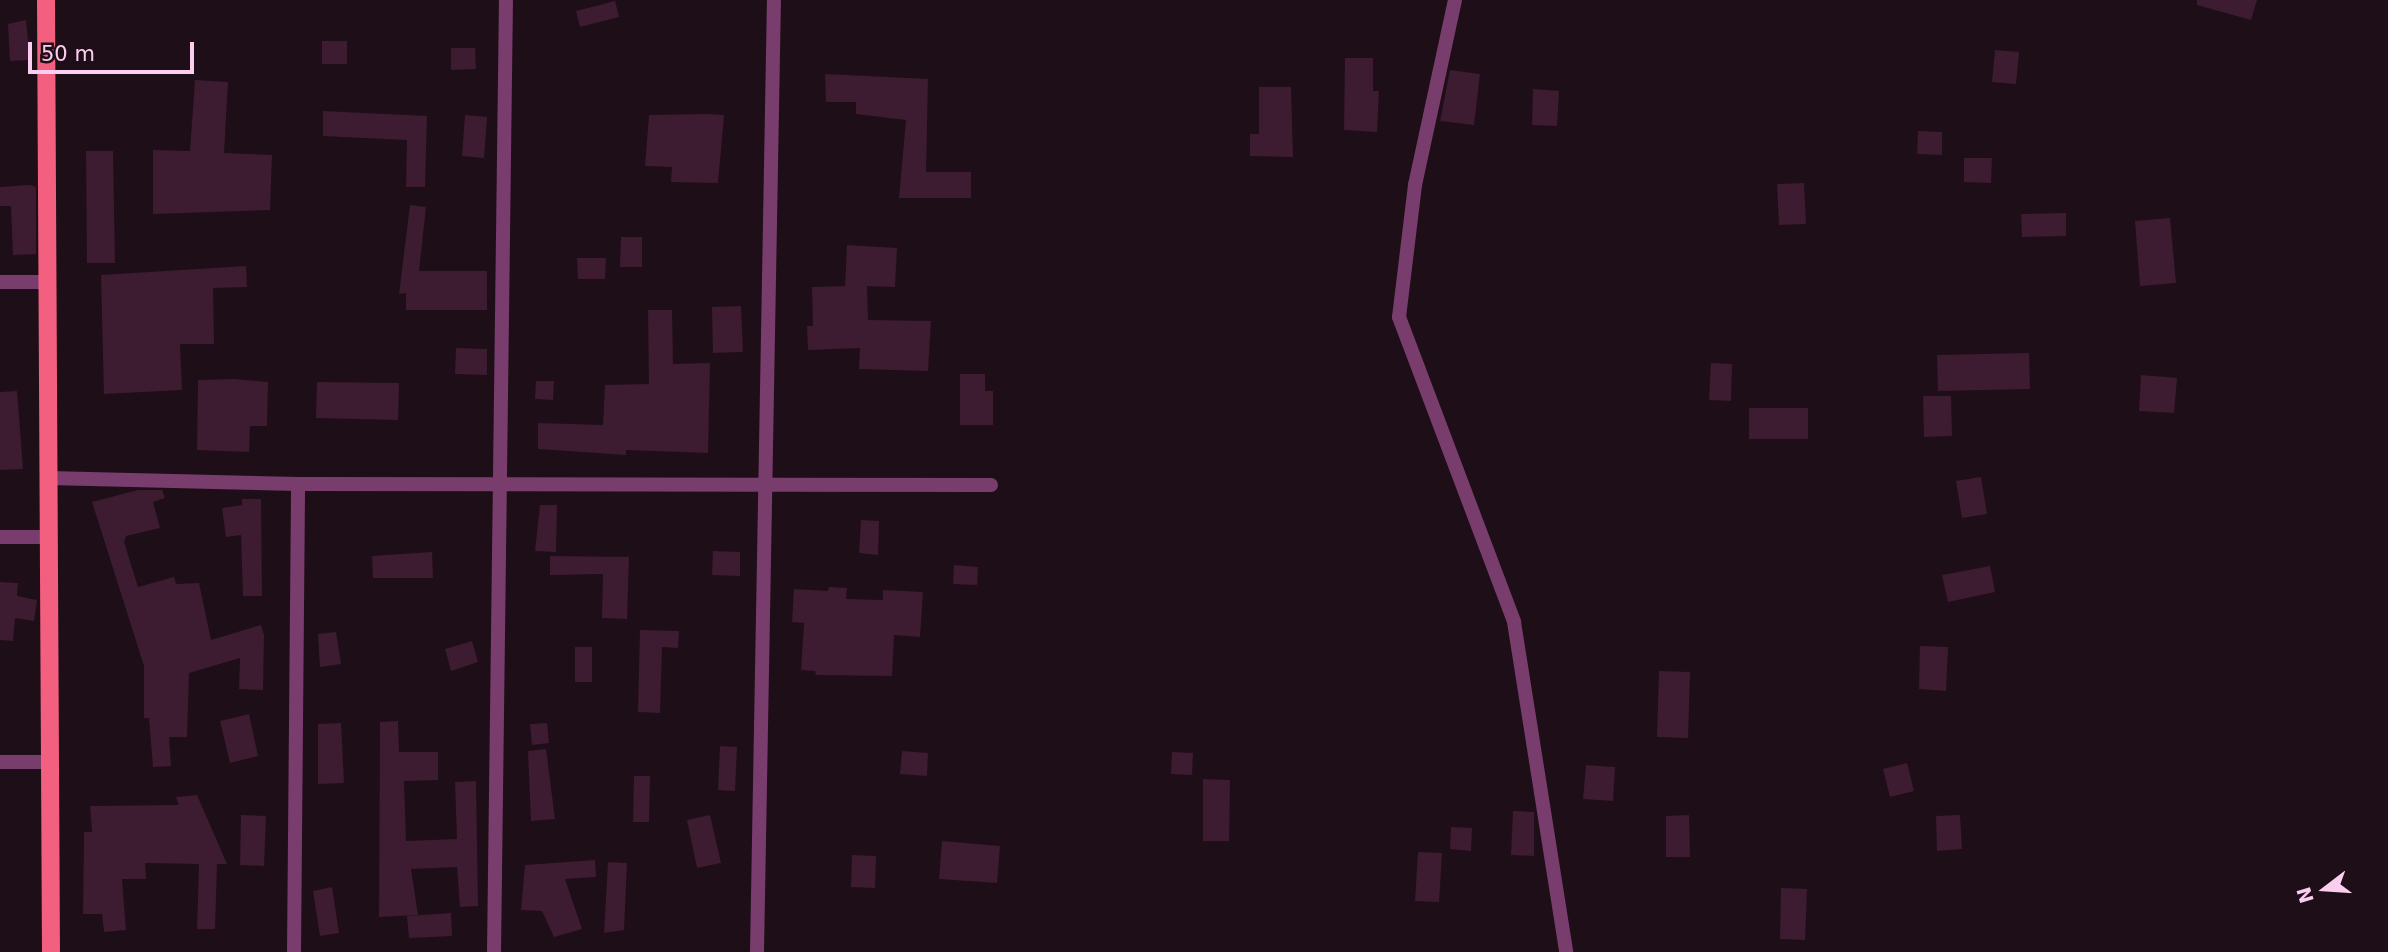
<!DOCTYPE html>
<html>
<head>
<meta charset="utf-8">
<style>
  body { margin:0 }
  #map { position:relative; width:2388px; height:952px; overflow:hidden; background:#1e0e18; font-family:"DejaVu Sans",sans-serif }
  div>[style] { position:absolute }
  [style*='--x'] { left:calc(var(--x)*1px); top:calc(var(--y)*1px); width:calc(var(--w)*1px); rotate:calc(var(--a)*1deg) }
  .building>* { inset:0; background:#3d1b31 }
  .minor>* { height:14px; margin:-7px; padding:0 7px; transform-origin:7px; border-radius:7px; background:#793d6d }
  .primary>* { height:18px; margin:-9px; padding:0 9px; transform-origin:9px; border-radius:9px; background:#f25f7f }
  span { translate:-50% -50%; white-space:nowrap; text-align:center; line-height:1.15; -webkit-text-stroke:6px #1e0e18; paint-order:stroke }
  .north { position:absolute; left:2290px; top:854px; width:70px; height:70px; -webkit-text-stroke:5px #1e0e18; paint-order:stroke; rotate:253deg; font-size:19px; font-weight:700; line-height:28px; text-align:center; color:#fbceef }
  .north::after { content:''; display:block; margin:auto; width:24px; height:32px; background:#fbceef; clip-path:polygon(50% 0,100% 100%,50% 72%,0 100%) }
  .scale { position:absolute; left:28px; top:42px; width:166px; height:32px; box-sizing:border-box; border:4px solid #fbceef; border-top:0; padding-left:9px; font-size:21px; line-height:24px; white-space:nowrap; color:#fbceef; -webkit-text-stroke:5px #1e0e18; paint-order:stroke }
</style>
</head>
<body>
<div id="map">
  <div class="building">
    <div style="clip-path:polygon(2197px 0,2257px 0,2251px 20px,2197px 5px)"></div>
    <div style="clip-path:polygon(615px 1px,619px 17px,580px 27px,576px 11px)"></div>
    <div style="clip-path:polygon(26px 20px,30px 60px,10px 61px,8px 24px)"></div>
    <div style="clip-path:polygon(322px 41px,347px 41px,347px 64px,322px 64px)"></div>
    <div style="clip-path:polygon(451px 48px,475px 48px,476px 69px,451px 70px)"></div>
    <div style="clip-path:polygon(1995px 50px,2019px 52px,2016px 84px,1992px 82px)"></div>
    <div style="clip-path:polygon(1345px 58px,1373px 58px,1373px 91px,1379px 91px,1377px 132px,1344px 130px)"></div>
    <div style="clip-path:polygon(1450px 70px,1480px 74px,1474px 125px,1440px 121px)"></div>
    <div style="clip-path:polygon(825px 74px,928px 79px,926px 172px,971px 172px,971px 198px,899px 198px,906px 120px,856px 114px,856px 102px,826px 102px)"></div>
    <div style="clip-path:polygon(195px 80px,228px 82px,224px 153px,272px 155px,270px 210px,153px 214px,153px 150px,190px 151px)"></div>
    <div style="clip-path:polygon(1259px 87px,1291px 87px,1293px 157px,1250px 156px,1250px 134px,1259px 134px)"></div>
    <div style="clip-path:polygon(1533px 89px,1559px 91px,1557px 126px,1532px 125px)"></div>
    <div style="clip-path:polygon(323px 111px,427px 116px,425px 187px,406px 187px,407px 140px,323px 136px)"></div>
    <div style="clip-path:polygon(707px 114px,724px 115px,718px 183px,671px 182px,672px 167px,645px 166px,649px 115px)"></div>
    <div style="clip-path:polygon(465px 115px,487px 117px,484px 158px,462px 156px)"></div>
    <div style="clip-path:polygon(1918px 131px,1942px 132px,1942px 155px,1917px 154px)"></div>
    <div style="clip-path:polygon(86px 151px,113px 151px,115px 263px,87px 263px)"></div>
    <div style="clip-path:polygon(1964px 158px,1992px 158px,1991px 183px,1964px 182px)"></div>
    <div style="clip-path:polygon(1804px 183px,1806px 224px,1779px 225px,1777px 184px)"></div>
    <div style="clip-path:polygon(30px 185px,36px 187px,36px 254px,13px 255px,11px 206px,0 206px,0 187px)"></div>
    <div style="clip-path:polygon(410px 205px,426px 207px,419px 271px,487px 271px,487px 310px,406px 310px,406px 293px,399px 294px)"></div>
    <div style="clip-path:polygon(2066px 213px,2066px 236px,2022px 237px,2021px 214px)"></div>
    <div style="clip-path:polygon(2170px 218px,2176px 283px,2140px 286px,2135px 221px)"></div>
    <div style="clip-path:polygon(621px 237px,642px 237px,642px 267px,620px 267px)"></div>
    <div style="clip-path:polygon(847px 245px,897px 248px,895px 287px,867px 286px,868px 320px,931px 321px,928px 371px,859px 369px,860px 348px,808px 350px,807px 326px,813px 326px,812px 287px,845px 286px)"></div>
    <div style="clip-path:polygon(577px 258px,606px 258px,605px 279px,578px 279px)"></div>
    <div style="clip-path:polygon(246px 266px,247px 287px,213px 288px,214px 344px,180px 344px,182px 390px,104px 394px,101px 275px)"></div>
    <div style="clip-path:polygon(741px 306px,743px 352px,713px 353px,712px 307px)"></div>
    <div style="clip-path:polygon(648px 310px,672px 310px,673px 364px,710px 363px,708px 453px,626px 450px,626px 455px,538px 449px,538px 423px,603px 425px,605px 385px,649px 384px)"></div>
    <div style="clip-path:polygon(456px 348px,487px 349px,487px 375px,455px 374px)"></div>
    <div style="clip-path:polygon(2029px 353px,2030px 389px,1938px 391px,1937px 355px)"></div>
    <div style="clip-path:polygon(1711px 363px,1732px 364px,1731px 401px,1709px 400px)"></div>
    <div style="clip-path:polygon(960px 374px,985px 374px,985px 391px,993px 391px,993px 425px,960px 425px)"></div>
    <div style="clip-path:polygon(2141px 375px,2177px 378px,2174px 413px,2139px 411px)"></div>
    <div style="clip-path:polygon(235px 379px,268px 382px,267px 426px,250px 426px,249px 452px,197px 450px,198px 380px)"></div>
    <div style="clip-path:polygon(536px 381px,554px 381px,553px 400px,535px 399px)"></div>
    <div style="clip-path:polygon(317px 382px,399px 383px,398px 420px,316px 418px)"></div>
    <div style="clip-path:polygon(17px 391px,23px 469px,0 470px,0 392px)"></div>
    <div style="clip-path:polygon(1923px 396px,1951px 396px,1952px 436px,1924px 437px)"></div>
    <div style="clip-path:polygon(1749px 408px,1808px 408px,1808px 439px,1749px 439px)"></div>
    <div style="clip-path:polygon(1981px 477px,1987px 514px,1962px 518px,1956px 481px)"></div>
    <div style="clip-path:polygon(138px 490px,162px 490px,165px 498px,153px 502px,160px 528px,126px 536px,124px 542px,138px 587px,174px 577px,176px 584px,199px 583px,211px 640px,261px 625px,264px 635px,263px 690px,239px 689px,240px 658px,189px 673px,187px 737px,169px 737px,171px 766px,153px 767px,149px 718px,144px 718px,144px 666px,92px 502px)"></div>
    <div style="clip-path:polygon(242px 499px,261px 499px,262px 596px,243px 596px,241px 535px,226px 537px,222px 508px,242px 505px)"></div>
    <div style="clip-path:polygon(540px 505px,557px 505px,556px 552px,535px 551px)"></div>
    <div style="clip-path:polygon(861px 520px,879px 521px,878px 555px,859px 553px)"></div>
    <div style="clip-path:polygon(713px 551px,740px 552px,740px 576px,712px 575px)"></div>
    <div style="clip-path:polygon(432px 552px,433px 578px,373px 578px,372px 556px)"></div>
    <div style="clip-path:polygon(550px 556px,629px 557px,627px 619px,602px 618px,603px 574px,550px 575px)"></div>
    <div style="clip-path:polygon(954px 565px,978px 567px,977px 585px,953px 584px)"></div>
    <div style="clip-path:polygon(1990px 566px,1995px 592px,1948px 602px,1942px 575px)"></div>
    <div style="clip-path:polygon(0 582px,18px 583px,17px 596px,37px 600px,34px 621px,15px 618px,13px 641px,0 640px)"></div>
    <div style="clip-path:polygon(829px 587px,847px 588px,846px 599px,883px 600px,883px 590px,923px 592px,920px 637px,894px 635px,892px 676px,816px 675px,815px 671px,801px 670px,804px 623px,792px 622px,794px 589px,828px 591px)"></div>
    <div style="clip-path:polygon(640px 630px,679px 631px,678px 648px,662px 647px,660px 713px,638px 712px)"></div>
    <div style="clip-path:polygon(336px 632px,341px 664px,320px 667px,318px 634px)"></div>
    <div style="clip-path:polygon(472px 641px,478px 662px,451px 671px,445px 649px)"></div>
    <div style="clip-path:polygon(1920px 646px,1948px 647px,1946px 691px,1919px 689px)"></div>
    <div style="clip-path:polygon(575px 647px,592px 647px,592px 682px,575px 682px)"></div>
    <div style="clip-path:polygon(1659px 671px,1690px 672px,1688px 738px,1657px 737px)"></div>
    <div style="clip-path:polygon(249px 714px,258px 756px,230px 763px,220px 721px)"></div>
    <div style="clip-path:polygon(398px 721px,399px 752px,438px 752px,438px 780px,404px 781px,406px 841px,457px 839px,455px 782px,476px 781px,478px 906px,460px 907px,457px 867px,411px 869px,418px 915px,379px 917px,380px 722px)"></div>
    <div style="clip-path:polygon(341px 723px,344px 783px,318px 784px,318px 724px)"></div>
    <div style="clip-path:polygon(547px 723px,549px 743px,532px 745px,530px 724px)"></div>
    <div style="clip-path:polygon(720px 746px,737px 747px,735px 791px,718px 790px)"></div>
    <div style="clip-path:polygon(546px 749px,555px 819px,531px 821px,528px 751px)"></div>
    <div style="clip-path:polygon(902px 751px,928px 753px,927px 776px,900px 774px)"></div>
    <div style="clip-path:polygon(1172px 752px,1193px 753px,1192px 775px,1171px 774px)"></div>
    <div style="clip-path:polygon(1907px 763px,1914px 791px,1890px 797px,1883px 769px)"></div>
    <div style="clip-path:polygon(1586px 765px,1615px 767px,1613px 801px,1583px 799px)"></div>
    <div style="clip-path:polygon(634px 776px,650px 776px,649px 822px,633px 822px)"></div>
    <div style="clip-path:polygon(1203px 779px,1230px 780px,1229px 841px,1203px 841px)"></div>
    <div style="clip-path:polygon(197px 795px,227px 864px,217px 864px,215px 929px,197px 929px,199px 864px,145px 863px,146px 879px,122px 879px,126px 930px,104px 932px,102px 914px,83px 914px,84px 832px,92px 832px,90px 806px,179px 805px,176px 797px)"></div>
    <div style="clip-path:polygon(1513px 811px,1534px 812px,1534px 856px,1511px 855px)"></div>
    <div style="clip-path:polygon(241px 815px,266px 816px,264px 866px,240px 865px)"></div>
    <div style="clip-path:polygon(710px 815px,721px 863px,697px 868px,687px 820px)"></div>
    <div style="clip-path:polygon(1689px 815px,1690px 857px,1666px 857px,1666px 816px)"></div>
    <div style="clip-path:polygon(1960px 815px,1962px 849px,1937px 851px,1936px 816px)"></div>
    <div style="clip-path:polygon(1451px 827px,1472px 828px,1471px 851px,1450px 849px)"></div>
    <div style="clip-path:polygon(942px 841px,1000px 846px,997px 883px,939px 879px)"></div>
    <div style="clip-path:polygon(1418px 852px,1442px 853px,1439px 902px,1415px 901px)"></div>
    <div style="clip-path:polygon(852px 855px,876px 856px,875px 888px,851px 887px)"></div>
    <div style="clip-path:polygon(595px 860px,596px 877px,565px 879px,582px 929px,554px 937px,542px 911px,521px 910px,525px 865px)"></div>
    <div style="clip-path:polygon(608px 862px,627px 863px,624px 930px,604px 933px)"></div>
    <div style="clip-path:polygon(332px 887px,339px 933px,320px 936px,313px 891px)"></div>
    <div style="clip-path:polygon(1781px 888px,1807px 889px,1805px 940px,1780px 939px)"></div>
    <div style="clip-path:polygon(451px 913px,452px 936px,409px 938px,407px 916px)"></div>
  </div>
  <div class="minor">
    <div style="--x:1455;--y:0;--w:189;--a:102.2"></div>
    <div style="--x:1415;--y:185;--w:133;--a:96.9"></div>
    <div style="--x:1399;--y:317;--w:326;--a:69.3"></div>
    <div style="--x:1514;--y:622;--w:334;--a:81"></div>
    <div style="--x:0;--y:282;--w:47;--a:0"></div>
    <div style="--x:48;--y:478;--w:250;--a:1.4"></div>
    <div style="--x:298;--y:484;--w:693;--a:0.08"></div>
    <div style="--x:0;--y:537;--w:48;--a:0"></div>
    <div style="--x:0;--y:762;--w:50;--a:0"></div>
    <div style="--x:294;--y:952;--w:468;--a:-89.5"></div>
    <div style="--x:494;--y:952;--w:952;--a:-89.28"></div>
    <div style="--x:757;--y:952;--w:952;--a:-88.98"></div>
  </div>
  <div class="primary">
    <div style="--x:46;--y:0;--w:952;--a:89.7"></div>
  </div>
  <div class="north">N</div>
  <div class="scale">50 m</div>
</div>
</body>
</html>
